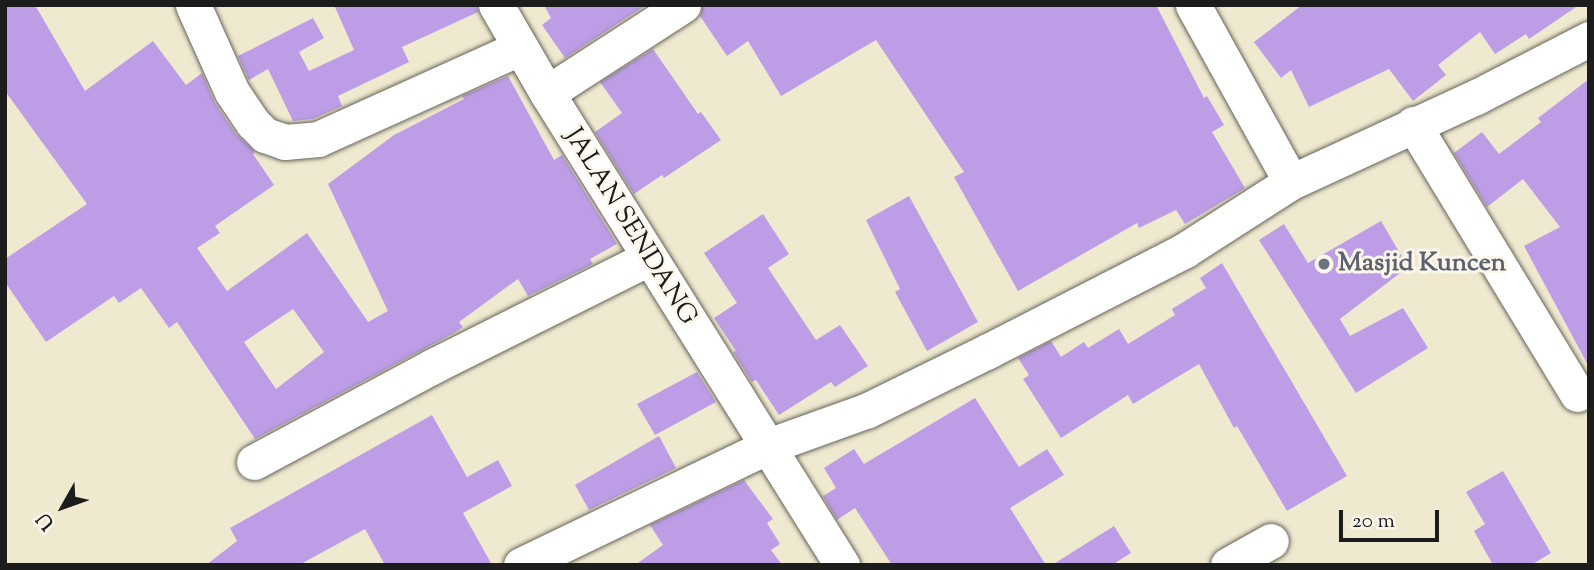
<!DOCTYPE html>
<html>
<head>
<meta charset="utf-8">
<style>
  body { margin:0 }
  #map { position:relative; width:1594px; height:570px; overflow:hidden; background:#efe9cf; font-family:"Sorts Mill Goudy",serif }
  div>[style] { position:absolute }
  [style*='--x'] { left:calc(var(--x)*1px); top:calc(var(--y)*1px); width:calc(var(--w)*1px); rotate:calc(var(--a)*1deg) }
  .building>* { inset:0; background:#bd9ee6 }
  .roads { filter:drop-shadow(0 0 2px #66645b) drop-shadow(0 0 2px #66645b) }
  .minor>* { height:35px; margin:-17.5px; padding:0 17.5px; transform-origin:17.5px; border-radius:17.5px; background:#fff }
  .dots>* { width:19px; height:19px; translate:-50% -50%; box-sizing:border-box; border:4px solid #fbf7ec; border-radius:50% }
  span { translate:-50% -50%; white-space:nowrap; text-align:center; line-height:1.15; -webkit-text-stroke:6px #fbf7ec; paint-order:stroke }
  .street-label { font-size:26px; color:#1c1c1c }
  .worship-label { font-size:26px; color:#5b616d; font-weight:700 }
  .left { translate:0 -50%; text-align:left }
  .frame { position:absolute; inset:0; border:7px solid #1c1c1c; pointer-events:none }
  .north { position:absolute; left:28px; top:472px; width:70px; height:70px; -webkit-text-stroke:5px #fbf7ec; paint-order:stroke; rotate:230deg; font-size:19px; font-weight:700; line-height:28px; text-align:center; color:#1c1c1c }
  .north::after { content:''; display:block; margin:auto; width:24px; height:32px; background:#1c1c1c; clip-path:polygon(50% 0,100% 100%,50% 72%,0 100%) }
  .scale { position:absolute; left:1339px; top:510px; width:100px; height:32px; box-sizing:border-box; border:4px solid #1c1c1c; border-top:0; padding-left:9px; font-size:21px; line-height:24px; white-space:nowrap; color:#1c1c1c; -webkit-text-stroke:5px #fbf7ec; paint-order:stroke }
</style>
</head>
<body>
<div id="map">
  <div class="building">
    <div style="clip-path:polygon(evenodd,5px 5px,35px 5px,85px 91px,153px 41px,186px 85px,202px 73px,215px 103px,236px 134px,255px 152px,253px 154px,274px 185px,215px 226px,220px 233px,197px 248px,227px 291px,307px 233px,368px 322px,388px 311px,328px 184px,394px 135px,464px 99px,462px 96px,508px 76px,554px 160px,562px 155px,617px 244px,590px 259px,593px 264px,528px 296px,518px 279px,459px 322px,463px 327px,454px 333px,255px 439px,177px 322px,169px 328px,141px 288px,119px 303px,114px 296px,46px 342px,5px 282px,5px 259px,87px 204px,5px 91px,5px 5px,293px 309px,324px 352px,276px 389px,244px 342px,293px 309px)"></div>
    <div style="clip-path:polygon(334px 5px,476px 5px,478px 12px,402px 47px,409px 62px,338px 96px,342px 106px,313px 119px,293px 121px,268px 69px,249px 80px,238px 56px,313px 18px,324px 38px,299px 52px,309px 71px,354px 50px)"></div>
    <div style="clip-path:polygon(544px 5px,646px 5px,565px 58px,542px 25px,551px 18px)"></div>
    <div style="clip-path:polygon(703px 5px,1156px 5px,1204px 98px,1207px 96px,1224px 125px,1212px 132px,1245px 188px,1185px 224px,1176px 210px,1139px 228px,1137px 223px,1018px 291px,954px 177px,964px 172px,876px 40px,781px 96px,748px 41px,727px 56px,700px 16px)"></div>
    <div style="clip-path:polygon(1302px 5px,1579px 5px,1529px 39px,1526px 34px,1495px 54px,1480px 32px,1438px 65px,1446px 75px,1413px 101px,1389px 69px,1309px 107px,1291px 70px,1281px 78px,1254px 42px)"></div>
    <div style="clip-path:polygon(653px 49px,698px 114px,701px 112px,721px 140px,664px 178px,662px 175px,634px 194px,595px 132px,622px 113px,600px 82px)"></div>
    <div style="clip-path:polygon(1589px 79px,1589px 367px,1524px 246px,1560px 227px,1523px 179px,1487px 207px,1454px 153px,1482px 132px,1499px 154px,1541px 122px,1538px 118px)"></div>
    <div style="clip-path:polygon(909px 196px,978px 322px,927px 351px,895px 292px,900px 289px,866px 220px)"></div>
    <div style="clip-path:polygon(763px 214px,789px 254px,768px 268px,816px 340px,840px 325px,868px 366px,835px 387px,831px 382px,779px 415px,756px 380px,752px 382px,733px 352px,736px 351px,714px 318px,737px 303px,704px 253px)"></div>
    <div style="clip-path:polygon(1381px 221px,1408px 267px,1340px 319px,1350px 336px,1403px 308px,1428px 348px,1356px 393px,1259px 240px,1284px 224px,1308px 263px)"></div>
    <div style="clip-path:polygon(1222px 263px,1347px 476px,1287px 511px,1237px 426px,1234px 428px,1199px 364px,1133px 404px,1128px 395px,1061px 438px,1023px 379px,1029px 375px,1018px 358px,1051px 341px,1061px 357px,1084px 342px,1088px 348px,1119px 329px,1128px 344px,1175px 315px,1172px 309px,1206px 288px,1200px 278px)"></div>
    <div style="clip-path:polygon(697px 372px,716px 402px,655px 435px,637px 404px)"></div>
    <div style="clip-path:polygon(975px 398px,1019px 467px,1047px 449px,1064px 475px,1010px 508px,1046px 565px,892px 565px,855px 508px,837px 520px,823px 496px,836px 488px,824px 468px,854px 449px,864px 464px)"></div>
    <div style="clip-path:polygon(432px 415px,467px 477px,498px 460px,512px 486px,463px 513px,492px 565px,385px 565px,365px 529px,299px 565px,206px 565px,237px 541px,230px 528px)"></div>
    <div style="clip-path:polygon(659px 436px,676px 468px,589px 510px,575px 485px)"></div>
    <div style="clip-path:polygon(1503px 471px,1551px 553px,1531px 565px,1493px 565px,1474px 531px,1485px 524px,1466px 492px)"></div>
    <div style="clip-path:polygon(744px 480px,773px 519px,767px 523px,780px 544px,771px 550px,782px 565px,635px 565px,663px 545px,650px 525px)"></div>
    <div style="clip-path:polygon(1114px 526px,1131px 553px,1112px 565px,1052px 565px)"></div>
  </div>
  <div class="roads">
    <div class="minor">
      <div style="--x:193;--y:5;--w:95;--a:65.9"></div>
      <div style="--x:232;--y:92;--w:37;--a:56"></div>
      <div style="--x:253;--y:123;--w:17;--a:45"></div>
      <div style="--x:265;--y:135;--w:21;--a:19"></div>
      <div style="--x:285;--y:142;--w:33;--a:-5"></div>
      <div style="--x:318;--y:139;--w:222;--a:-24.3"></div>
      <div style="--x:496;--y:5;--w:102;--a:59.9"></div>
      <div style="--x:547;--y:93;--w:557;--a:57.99"></div>
      <div style="--x:1193;--y:5;--w:202;--a:61"></div>
      <div style="--x:547;--y:93;--w:162;--a:-32.9"></div>
      <div style="--x:1413;--y:124;--w:316;--a:58.7"></div>
      <div style="--x:254;--y:462;--w:203;--a:-28.2"></div>
      <div style="--x:433;--y:366;--w:241;--a:-26.6"></div>
      <div style="--x:521;--y:565;--w:274;--a:-25.7"></div>
      <div style="--x:768;--y:446;--w:106;--a:-19.8"></div>
      <div style="--x:868;--y:410;--w:134;--a:-26.2"></div>
      <div style="--x:988;--y:351;--w:221;--a:-27.1"></div>
      <div style="--x:1185;--y:250;--w:126;--a:-32.7"></div>
      <div style="--x:1291;--y:182;--w:204;--a:-24.7"></div>
      <div style="--x:1476;--y:97;--w:127;--a:-27.2"></div>
      <div style="--x:1228;--y:565;--w:49;--a:-29.2"></div>
    </div>
  </div>
  <div class="dots">
    <div style="left:1324px;top:264px;background:#6b7280"></div>
  </div>
  <div class="street-label">
    <span style="left:630px;top:227px;rotate:58deg">JALAN SENDANG</span>
  </div>
  <div class="worship-label">
    <span class="left" style="left:1338px;top:264px">Masjid Kuncen</span>
  </div>
  <div class="frame"></div>
  <div class="north">U</div>
  <div class="scale">20 m</div>
</div>
</body>
</html>
